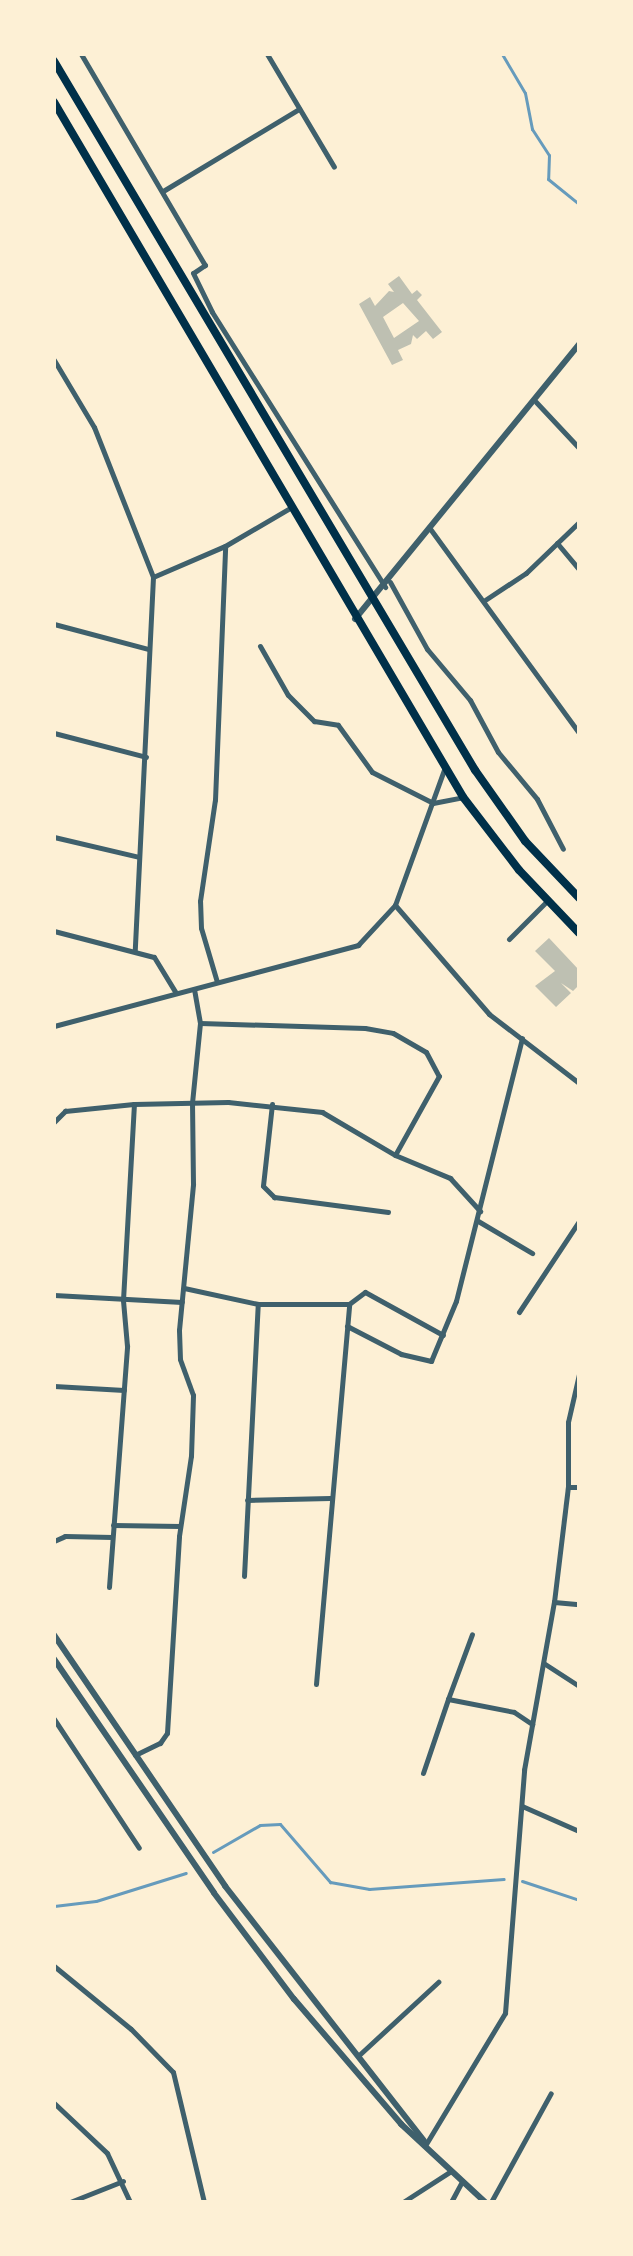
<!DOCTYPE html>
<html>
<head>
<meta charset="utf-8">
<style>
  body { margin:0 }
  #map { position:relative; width:633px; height:2256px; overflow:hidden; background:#fdf0d5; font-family:"Exo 2",sans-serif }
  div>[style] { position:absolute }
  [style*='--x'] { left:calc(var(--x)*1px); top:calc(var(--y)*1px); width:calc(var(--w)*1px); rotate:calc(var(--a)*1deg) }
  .stream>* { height:3px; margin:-1.5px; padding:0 1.5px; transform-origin:1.5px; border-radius:1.5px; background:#669bbc }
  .building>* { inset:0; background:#bec0b2 }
  .minor>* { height:5px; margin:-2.5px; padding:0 2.5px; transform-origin:2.5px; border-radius:2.5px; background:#3f606c }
  .tertiary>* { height:6px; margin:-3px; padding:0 3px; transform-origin:3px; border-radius:3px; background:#3f606c }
  .primary>* { height:8px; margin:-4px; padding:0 4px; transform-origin:4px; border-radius:4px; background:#003049 }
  span { translate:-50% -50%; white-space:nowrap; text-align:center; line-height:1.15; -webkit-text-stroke:6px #fdf0d5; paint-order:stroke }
  .frame { position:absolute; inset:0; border:56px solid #fdf0d5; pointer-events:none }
</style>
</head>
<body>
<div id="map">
  <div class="stream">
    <div style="--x:502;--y:54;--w:45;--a:59.5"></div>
    <div style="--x:525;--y:93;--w:37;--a:79"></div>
    <div style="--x:532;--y:129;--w:31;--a:57"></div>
    <div style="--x:549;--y:155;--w:24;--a:92"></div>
    <div style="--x:548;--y:179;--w:40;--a:39"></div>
    <div style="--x:213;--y:1852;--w:54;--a:-29.9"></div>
    <div style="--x:260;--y:1825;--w:20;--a:-3"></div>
    <div style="--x:280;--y:1824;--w:77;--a:49.2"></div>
    <div style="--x:330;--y:1882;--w:40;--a:10"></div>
    <div style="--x:369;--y:1889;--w:135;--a:-4.2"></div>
    <div style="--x:522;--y:1881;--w:60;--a:18.4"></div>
    <div style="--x:54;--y:1906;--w:42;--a:-6.8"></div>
    <div style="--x:96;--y:1901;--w:94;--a:-17.3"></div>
  </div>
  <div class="building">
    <div style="clip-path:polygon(evenodd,399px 276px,412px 294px,417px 290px,422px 295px,417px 300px,442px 332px,433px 339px,426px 331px,417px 339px,413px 335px,411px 344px,398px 350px,403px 360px,392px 365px,359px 304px,370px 297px,375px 306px,389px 291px,394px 292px,388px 284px,399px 276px,403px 303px,419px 321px,394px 338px,383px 317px,403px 303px)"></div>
    <div style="clip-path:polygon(549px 938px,579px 970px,579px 985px,573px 991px,561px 983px,571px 993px,556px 1007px,535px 986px,555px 971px,535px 951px)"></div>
  </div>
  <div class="minor">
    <div style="--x:81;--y:54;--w:245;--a:59.6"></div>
    <div style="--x:205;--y:265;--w:14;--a:146"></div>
    <div style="--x:193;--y:273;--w:43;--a:64"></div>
    <div style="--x:212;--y:312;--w:325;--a:57.8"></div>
    <div style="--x:267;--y:54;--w:131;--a:59.3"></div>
    <div style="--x:163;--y:191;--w:159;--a:-31.1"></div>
    <div style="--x:54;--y:360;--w:78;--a:59.2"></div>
    <div style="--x:94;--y:427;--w:161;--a:68.5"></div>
    <div style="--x:153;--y:577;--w:374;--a:92.8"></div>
    <div style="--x:536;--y:402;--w:63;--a:46.9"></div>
    <div style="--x:431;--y:530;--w:251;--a:53.9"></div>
    <div style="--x:557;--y:543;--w:34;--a:50"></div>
    <div style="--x:153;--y:577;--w:78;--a:-23.3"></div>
    <div style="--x:225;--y:546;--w:75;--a:-30.3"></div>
    <div style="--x:390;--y:582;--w:77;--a:61.1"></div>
    <div style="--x:427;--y:649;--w:67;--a:49.9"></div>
    <div style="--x:470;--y:700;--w:59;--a:61.7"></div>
    <div style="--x:498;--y:752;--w:61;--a:50.3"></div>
    <div style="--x:537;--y:799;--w:56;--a:62.5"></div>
    <div style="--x:485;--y:600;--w:49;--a:-33.4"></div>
    <div style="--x:526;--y:573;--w:74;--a:-43.9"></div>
    <div style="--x:54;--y:624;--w:97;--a:14.9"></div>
    <div style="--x:260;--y:646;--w:56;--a:60.3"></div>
    <div style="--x:288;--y:695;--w:37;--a:45"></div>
    <div style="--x:314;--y:721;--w:24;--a:9"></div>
    <div style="--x:338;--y:725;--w:58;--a:54.1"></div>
    <div style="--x:372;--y:772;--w:68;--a:26.9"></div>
    <div style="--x:433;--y:803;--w:31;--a:-11"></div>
    <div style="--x:54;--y:733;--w:95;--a:14.6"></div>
    <div style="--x:54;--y:837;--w:87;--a:13.2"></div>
    <div style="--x:395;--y:905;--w:144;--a:49.2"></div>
    <div style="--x:489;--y:1014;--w:113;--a:37.5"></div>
    <div style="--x:54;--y:931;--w:103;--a:14.6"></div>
    <div style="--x:154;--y:957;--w:42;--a:58.6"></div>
    <div style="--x:509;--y:939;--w:54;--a:-45"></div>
    <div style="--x:217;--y:982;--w:56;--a:-106.5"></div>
    <div style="--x:201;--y:928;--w:27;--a:-92"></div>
    <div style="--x:200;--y:901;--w:102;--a:-81.6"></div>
    <div style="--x:215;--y:800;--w:254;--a:-87.7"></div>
    <div style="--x:200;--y:1023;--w:165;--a:1.7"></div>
    <div style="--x:365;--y:1028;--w:28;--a:10"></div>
    <div style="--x:393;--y:1033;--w:38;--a:30"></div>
    <div style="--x:426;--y:1052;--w:27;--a:62"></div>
    <div style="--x:439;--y:1076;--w:90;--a:119.1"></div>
    <div style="--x:54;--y:1026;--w:315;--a:-14.9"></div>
    <div style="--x:358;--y:945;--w:54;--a:-47.2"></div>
    <div style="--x:395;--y:905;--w:147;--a:-70.1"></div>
    <div style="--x:272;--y:1104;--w:82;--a:96.3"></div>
    <div style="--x:263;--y:1186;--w:16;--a:45"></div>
    <div style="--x:274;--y:1197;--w:115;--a:7.5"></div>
    <div style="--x:54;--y:1122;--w:16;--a:-45"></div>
    <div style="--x:65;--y:1111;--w:69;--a:-5.8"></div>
    <div style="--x:134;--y:1104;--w:94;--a:-1.2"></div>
    <div style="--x:228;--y:1102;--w:95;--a:6.1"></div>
    <div style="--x:322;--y:1112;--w:85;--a:30.5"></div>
    <div style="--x:395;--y:1155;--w:60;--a:22.7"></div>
    <div style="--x:450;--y:1178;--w:45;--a:47.7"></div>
    <div style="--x:478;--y:1221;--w:63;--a:30.7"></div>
    <div style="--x:184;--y:1288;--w:76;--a:12.2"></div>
    <div style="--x:258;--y:1304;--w:91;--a:0"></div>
    <div style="--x:54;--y:1295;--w:128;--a:3.1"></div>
    <div style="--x:519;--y:1312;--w:109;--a:-56.6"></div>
    <div style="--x:347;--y:1326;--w:61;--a:27.4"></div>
    <div style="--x:401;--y:1354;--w:31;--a:13"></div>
    <div style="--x:431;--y:1361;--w:65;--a:-67.4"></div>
    <div style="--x:456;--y:1301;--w:271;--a:-75.9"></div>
    <div style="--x:54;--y:1386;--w:70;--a:3.3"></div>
    <div style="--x:568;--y:1487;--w:11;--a:0"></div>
    <div style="--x:247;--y:1500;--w:83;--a:-1.4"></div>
    <div style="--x:113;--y:1525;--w:67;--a:0.9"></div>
    <div style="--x:54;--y:1541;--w:12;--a:-24"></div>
    <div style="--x:65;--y:1536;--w:47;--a:1.2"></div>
    <div style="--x:244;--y:1576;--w:272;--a:-87.1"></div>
    <div style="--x:109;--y:1587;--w:242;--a:-85.7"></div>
    <div style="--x:127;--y:1346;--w:46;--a:-95"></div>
    <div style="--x:123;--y:1300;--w:196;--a:-86.8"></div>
    <div style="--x:554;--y:1602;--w:25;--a:5"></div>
    <div style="--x:545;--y:1664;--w:40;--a:32.9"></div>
    <div style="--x:316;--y:1684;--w:381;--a:-85"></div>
    <div style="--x:349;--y:1304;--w:20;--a:-37"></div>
    <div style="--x:365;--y:1292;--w:89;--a:28.9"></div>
    <div style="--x:448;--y:1699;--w:69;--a:-69.7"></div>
    <div style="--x:54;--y:1719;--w:154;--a:56.6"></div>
    <div style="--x:135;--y:1755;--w:28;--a:-26"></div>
    <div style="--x:160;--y:1743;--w:12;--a:-55"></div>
    <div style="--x:167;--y:1733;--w:197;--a:-86.5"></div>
    <div style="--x:179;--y:1536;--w:81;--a:-81.5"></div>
    <div style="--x:191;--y:1456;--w:61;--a:-88.1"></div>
    <div style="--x:193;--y:1395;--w:38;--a:-110"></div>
    <div style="--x:180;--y:1359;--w:29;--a:-92"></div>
    <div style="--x:179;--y:1330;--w:147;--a:-84.5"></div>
    <div style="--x:193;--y:1184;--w:81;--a:-90.7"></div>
    <div style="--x:192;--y:1103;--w:80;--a:-84.3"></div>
    <div style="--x:200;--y:1023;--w:34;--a:-100"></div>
    <div style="--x:423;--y:1773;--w:78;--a:-71.3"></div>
    <div style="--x:448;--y:1699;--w:67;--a:11.1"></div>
    <div style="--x:514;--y:1712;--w:22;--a:34"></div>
    <div style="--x:522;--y:1806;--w:62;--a:23.7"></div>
    <div style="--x:54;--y:1966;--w:99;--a:39.3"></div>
    <div style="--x:131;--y:2029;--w:60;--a:45.7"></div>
    <div style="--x:173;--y:2072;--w:134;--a:76.6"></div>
    <div style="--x:359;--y:2055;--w:108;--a:-42.7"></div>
    <div style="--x:54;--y:2103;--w:73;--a:43.3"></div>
    <div style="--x:107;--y:2153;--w:54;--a:64.9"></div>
    <div style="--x:426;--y:2144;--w:153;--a:-58.9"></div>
    <div style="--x:505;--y:2013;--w:244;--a:-85.5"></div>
    <div style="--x:524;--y:1770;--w:171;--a:-79.9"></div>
    <div style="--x:554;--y:1602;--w:116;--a:-83.1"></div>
    <div style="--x:568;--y:1487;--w:65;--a:-90"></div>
    <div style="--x:568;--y:1422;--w:49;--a:-77.1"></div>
    <div style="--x:70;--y:2202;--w:57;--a:-21.6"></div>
    <div style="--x:403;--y:2202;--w:57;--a:-32.9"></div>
    <div style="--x:451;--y:2202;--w:24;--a:-62"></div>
    <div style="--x:491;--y:2202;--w:124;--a:-61.2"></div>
  </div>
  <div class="tertiary">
    <div style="--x:355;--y:619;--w:355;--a:-50.8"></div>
    <div style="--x:54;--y:1635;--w:304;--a:55.7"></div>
    <div style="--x:225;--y:1886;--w:323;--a:52"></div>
    <div style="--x:54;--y:1659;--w:283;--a:55.6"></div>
    <div style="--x:214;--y:1893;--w:133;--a:53"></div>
    <div style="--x:294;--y:1999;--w:165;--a:49.4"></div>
    <div style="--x:401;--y:2124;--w:115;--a:42.9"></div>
  </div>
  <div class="primary">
    <div style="--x:54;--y:61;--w:825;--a:59.3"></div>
    <div style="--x:475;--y:770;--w:87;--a:54.8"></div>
    <div style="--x:525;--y:841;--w:79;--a:46.5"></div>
    <div style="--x:54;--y:102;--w:806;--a:59.52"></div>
    <div style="--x:463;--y:797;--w:92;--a:52.5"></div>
    <div style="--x:519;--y:870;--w:87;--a:46.4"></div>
  </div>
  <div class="frame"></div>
</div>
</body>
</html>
